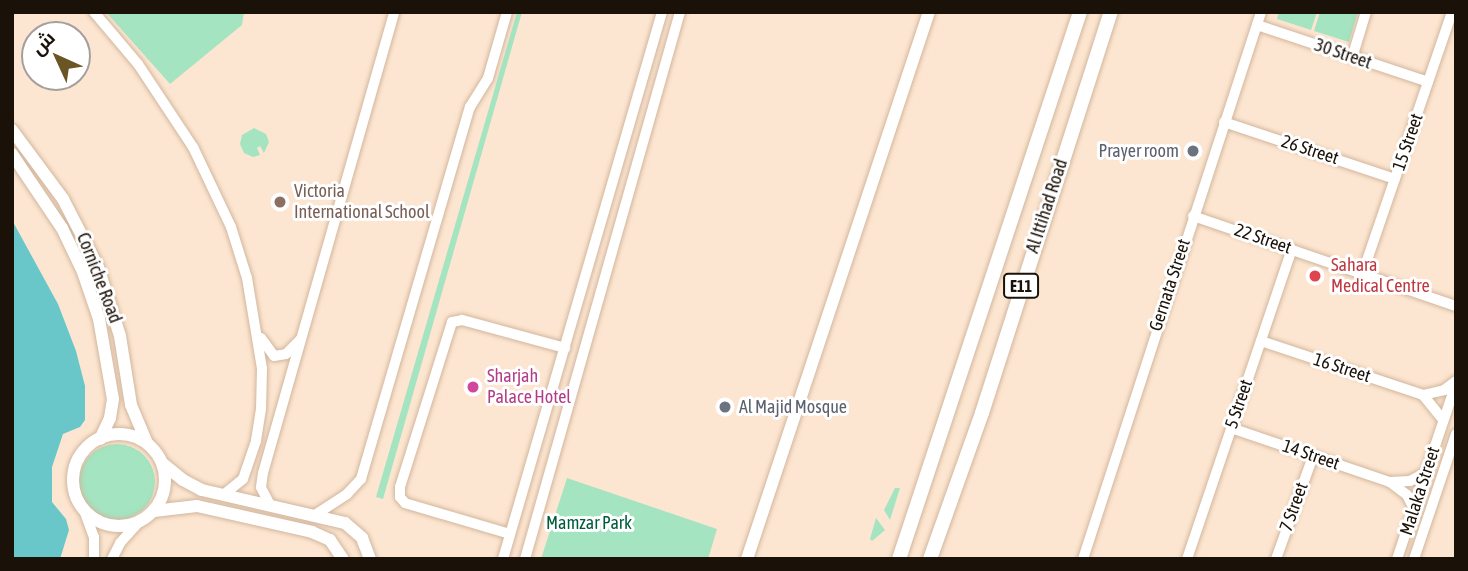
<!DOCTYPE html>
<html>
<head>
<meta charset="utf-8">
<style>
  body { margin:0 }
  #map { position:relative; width:1468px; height:571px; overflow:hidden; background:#fde6d1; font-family:"Asap Condensed",Cairo,sans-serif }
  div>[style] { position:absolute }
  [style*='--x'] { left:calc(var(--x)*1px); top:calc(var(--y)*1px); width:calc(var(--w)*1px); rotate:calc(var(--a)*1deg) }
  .green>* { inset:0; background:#a4e4c0 }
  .round { border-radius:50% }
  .water>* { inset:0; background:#6ac7c9 }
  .roads { filter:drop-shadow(0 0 2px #d2b69d) drop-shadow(0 0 2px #d2b69d) }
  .minor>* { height:10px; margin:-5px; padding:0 5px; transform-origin:5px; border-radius:5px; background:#fff }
  .major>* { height:12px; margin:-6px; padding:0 6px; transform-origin:6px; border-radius:6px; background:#fff }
  .major>.ring { margin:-6px; padding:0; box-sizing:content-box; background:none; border:12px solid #fff; border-radius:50% }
  .highway>* { height:14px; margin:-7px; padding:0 7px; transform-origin:7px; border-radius:7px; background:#fff }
  .dots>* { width:19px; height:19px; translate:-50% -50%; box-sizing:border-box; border:4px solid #fff; border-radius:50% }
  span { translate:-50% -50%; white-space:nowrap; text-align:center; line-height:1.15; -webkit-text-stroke:6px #fff; paint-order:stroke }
  .shield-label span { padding:2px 5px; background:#fff; border:2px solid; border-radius:5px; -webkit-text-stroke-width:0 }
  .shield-label { font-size:16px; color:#1a1108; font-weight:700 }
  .street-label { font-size:18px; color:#1a1108 }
  .worship-label { font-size:18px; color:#5b616d }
  .right { translate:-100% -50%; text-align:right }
  .left { translate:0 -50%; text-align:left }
  .education-label { font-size:18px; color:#785e54 }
  .health-label { font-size:18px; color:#be3a42 }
  .hotel-label { font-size:18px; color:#b23c85 }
  .park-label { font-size:18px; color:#005c3a }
  .frame { position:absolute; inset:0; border:14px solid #1a1108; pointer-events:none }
  .north { position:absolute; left:21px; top:21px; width:70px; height:70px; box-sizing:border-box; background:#fff; border:2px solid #a3a09c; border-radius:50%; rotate:315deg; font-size:19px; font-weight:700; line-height:28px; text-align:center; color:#1a1108 }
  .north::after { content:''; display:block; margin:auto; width:24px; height:32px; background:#6c5525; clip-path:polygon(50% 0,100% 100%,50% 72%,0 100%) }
</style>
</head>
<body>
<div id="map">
  <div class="green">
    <div style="clip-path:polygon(106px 12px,244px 12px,242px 25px,170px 84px)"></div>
    <div style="clip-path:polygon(517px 12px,522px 12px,383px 499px,376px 497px)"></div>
    <div style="clip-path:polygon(1279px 12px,1317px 12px,1311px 30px,1277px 19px)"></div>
    <div style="clip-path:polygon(1320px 12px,1358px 12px,1349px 42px,1314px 31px)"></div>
    <div style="clip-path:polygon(254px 128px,266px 134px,269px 142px,264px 153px,260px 146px,257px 148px,260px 155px,253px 157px,244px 153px,240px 144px,242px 135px)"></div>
    <div class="round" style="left:79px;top:444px;width:76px;height:76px"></div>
    <div style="clip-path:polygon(567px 478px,717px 529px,708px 559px,541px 559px)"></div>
    <div style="clip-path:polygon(895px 488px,900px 488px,890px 520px,884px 510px)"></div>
    <div style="clip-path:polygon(876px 518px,885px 530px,872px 541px,870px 539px)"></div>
  </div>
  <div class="water">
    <div style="clip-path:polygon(12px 220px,58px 304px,76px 351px,85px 386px,85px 420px,80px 427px,63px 434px,52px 467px,52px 502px,66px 519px,69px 530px,60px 559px,12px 559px)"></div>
  </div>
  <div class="roads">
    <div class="minor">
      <div style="--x:94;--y:12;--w:68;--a:49.8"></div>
      <div style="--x:138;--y:64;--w:100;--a:56.5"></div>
      <div style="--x:193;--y:147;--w:89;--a:64.6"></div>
      <div style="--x:231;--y:227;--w:53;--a:72.6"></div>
      <div style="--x:247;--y:278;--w:92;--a:80.6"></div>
      <div style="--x:262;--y:369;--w:40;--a:91.4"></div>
      <div style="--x:261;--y:409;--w:32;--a:99"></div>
      <div style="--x:256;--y:441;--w:40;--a:108.9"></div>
      <div style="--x:243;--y:479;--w:26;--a:141"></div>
      <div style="--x:1257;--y:25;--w:180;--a:18.4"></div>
      <div style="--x:1352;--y:58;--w:48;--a:-73.1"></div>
      <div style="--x:1224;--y:122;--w:180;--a:18.4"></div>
      <div style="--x:1193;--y:216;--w:278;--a:18.9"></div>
      <div style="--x:1363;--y:272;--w:275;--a:-71.1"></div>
      <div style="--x:261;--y:338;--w:22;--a:54"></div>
      <div style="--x:274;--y:356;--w:12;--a:-9"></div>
      <div style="--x:286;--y:354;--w:20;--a:-45"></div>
      <div style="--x:1261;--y:341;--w:171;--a:18.4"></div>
      <div style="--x:1423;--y:395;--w:32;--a:51"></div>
      <div style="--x:1423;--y:395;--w:22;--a:-13"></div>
      <div style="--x:1444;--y:390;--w:15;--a:-37"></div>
      <div style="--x:1231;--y:428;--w:168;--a:18.8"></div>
      <div style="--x:1390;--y:482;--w:21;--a:37"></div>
      <div style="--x:1407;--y:495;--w:16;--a:63"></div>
      <div style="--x:1390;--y:482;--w:20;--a:-3"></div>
      <div style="--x:1410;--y:481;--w:17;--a:-28"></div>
      <div style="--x:270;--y:505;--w:20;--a:-117"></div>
      <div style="--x:261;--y:487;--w:14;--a:-82"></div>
      <div style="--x:263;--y:473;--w:479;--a:-74.1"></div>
      <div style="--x:84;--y:510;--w:29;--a:70"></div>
      <div style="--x:94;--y:537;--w:22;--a:90"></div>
      <div style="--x:315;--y:515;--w:38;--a:-33"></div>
      <div style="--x:347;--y:494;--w:21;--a:-47"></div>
      <div style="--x:361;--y:479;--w:388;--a:-73.7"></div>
      <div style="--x:470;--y:107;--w:34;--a:-58"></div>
      <div style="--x:488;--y:78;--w:69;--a:-73.9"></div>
      <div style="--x:510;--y:534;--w:109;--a:-163.6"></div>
      <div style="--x:405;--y:503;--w:8;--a:-130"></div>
      <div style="--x:400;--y:497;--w:10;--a:-90"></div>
      <div style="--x:400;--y:487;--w:173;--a:-72.5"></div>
      <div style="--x:452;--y:322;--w:10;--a:-11"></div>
      <div style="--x:462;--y:320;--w:107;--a:15.2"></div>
      <div style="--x:112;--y:559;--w:18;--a:-63"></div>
      <div style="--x:120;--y:543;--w:28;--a:-48"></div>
      <div style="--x:503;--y:559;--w:570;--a:-73.79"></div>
      <div style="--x:525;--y:559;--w:569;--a:-74.18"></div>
      <div style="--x:1083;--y:559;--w:575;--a:-71.97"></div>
      <div style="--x:1187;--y:559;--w:327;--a:-71.3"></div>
      <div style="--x:1276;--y:559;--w:109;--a:-70.2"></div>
      <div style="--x:1397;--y:559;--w:185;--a:-71.4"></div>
      <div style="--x:1414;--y:559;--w:132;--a:-71.4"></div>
    </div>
    <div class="major">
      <div style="--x:12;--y:130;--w:86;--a:53.5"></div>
      <div style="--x:63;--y:199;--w:76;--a:62.8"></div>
      <div style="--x:98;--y:267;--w:72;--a:72.3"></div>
      <div style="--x:120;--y:336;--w:70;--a:80.9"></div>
      <div style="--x:131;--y:405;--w:41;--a:67.2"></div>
      <div style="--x:12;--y:154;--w:89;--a:56"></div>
      <div style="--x:62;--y:228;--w:49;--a:64.5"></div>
      <div style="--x:83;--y:272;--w:50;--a:71.2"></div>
      <div style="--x:99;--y:319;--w:81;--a:80.1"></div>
      <div style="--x:113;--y:399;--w:19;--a:99"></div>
      <div style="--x:110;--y:418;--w:23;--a:115"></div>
      <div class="ring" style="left:73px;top:434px;width:80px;height:80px"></div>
      <div style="--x:162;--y:463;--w:27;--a:39"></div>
      <div style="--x:183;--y:480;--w:21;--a:28"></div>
      <div style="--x:202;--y:490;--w:147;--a:13"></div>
      <div style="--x:345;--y:523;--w:23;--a:41"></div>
      <div style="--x:362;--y:538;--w:22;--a:69"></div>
      <div style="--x:154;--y:511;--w:43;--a:-6.6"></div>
      <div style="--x:197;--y:506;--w:118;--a:12.7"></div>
      <div style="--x:312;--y:532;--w:20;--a:24"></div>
      <div style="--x:330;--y:540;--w:23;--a:56"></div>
      <div style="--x:747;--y:559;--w:576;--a:-71.6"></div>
    </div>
    <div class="highway">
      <div style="--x:899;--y:559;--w:576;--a:-71.69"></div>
      <div style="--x:930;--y:559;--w:155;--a:-70.4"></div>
      <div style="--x:982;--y:413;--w:421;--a:-72.2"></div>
    </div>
  </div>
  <div class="dots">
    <div style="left:1193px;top:151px;background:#6b7280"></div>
    <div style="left:280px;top:202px;background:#8d6e63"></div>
    <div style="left:1315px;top:276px;background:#e0444e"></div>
    <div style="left:473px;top:387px;background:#d1479c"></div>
    <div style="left:725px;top:407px;background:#6b7280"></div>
  </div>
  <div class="shield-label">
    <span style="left:1021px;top:286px">E11</span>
  </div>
  <div class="street-label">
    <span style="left:1343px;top:54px;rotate:19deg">30 Street</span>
    <span style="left:1408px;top:142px;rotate:-71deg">15 Street</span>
    <span style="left:1310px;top:150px;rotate:18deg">26 Street</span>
    <span style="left:1047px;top:206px;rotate:-72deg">Al Ittihad Road</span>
    <span style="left:1263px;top:239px;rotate:19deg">22 Street</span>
    <span style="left:99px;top:278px;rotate:69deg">Corniche Road</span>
    <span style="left:1170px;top:285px;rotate:-72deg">Gernata Street</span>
    <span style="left:1342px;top:368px;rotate:18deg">16 Street</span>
    <span style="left:1239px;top:404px;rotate:-71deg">5 Street</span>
    <span style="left:1311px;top:455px;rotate:19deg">14 Street</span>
    <span style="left:1420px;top:491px;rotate:-72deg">Malaka Street</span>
    <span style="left:1294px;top:507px;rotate:-70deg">7 Street</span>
  </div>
  <div class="worship-label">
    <span class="right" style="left:1179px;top:151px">Prayer room</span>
    <span class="left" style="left:739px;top:407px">Al Majid Mosque</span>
  </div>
  <div class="education-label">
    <span class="left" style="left:294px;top:202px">Victoria<br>International School</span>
  </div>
  <div class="health-label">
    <span class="left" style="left:1331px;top:276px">Sahara<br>Medical Centre</span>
  </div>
  <div class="hotel-label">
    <span class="left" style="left:487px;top:387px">Sharjah<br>Palace Hotel</span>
  </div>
  <div class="park-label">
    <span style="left:589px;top:523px">Mamzar Park</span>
  </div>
  <div class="frame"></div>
  <div class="north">ش</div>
</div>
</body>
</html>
